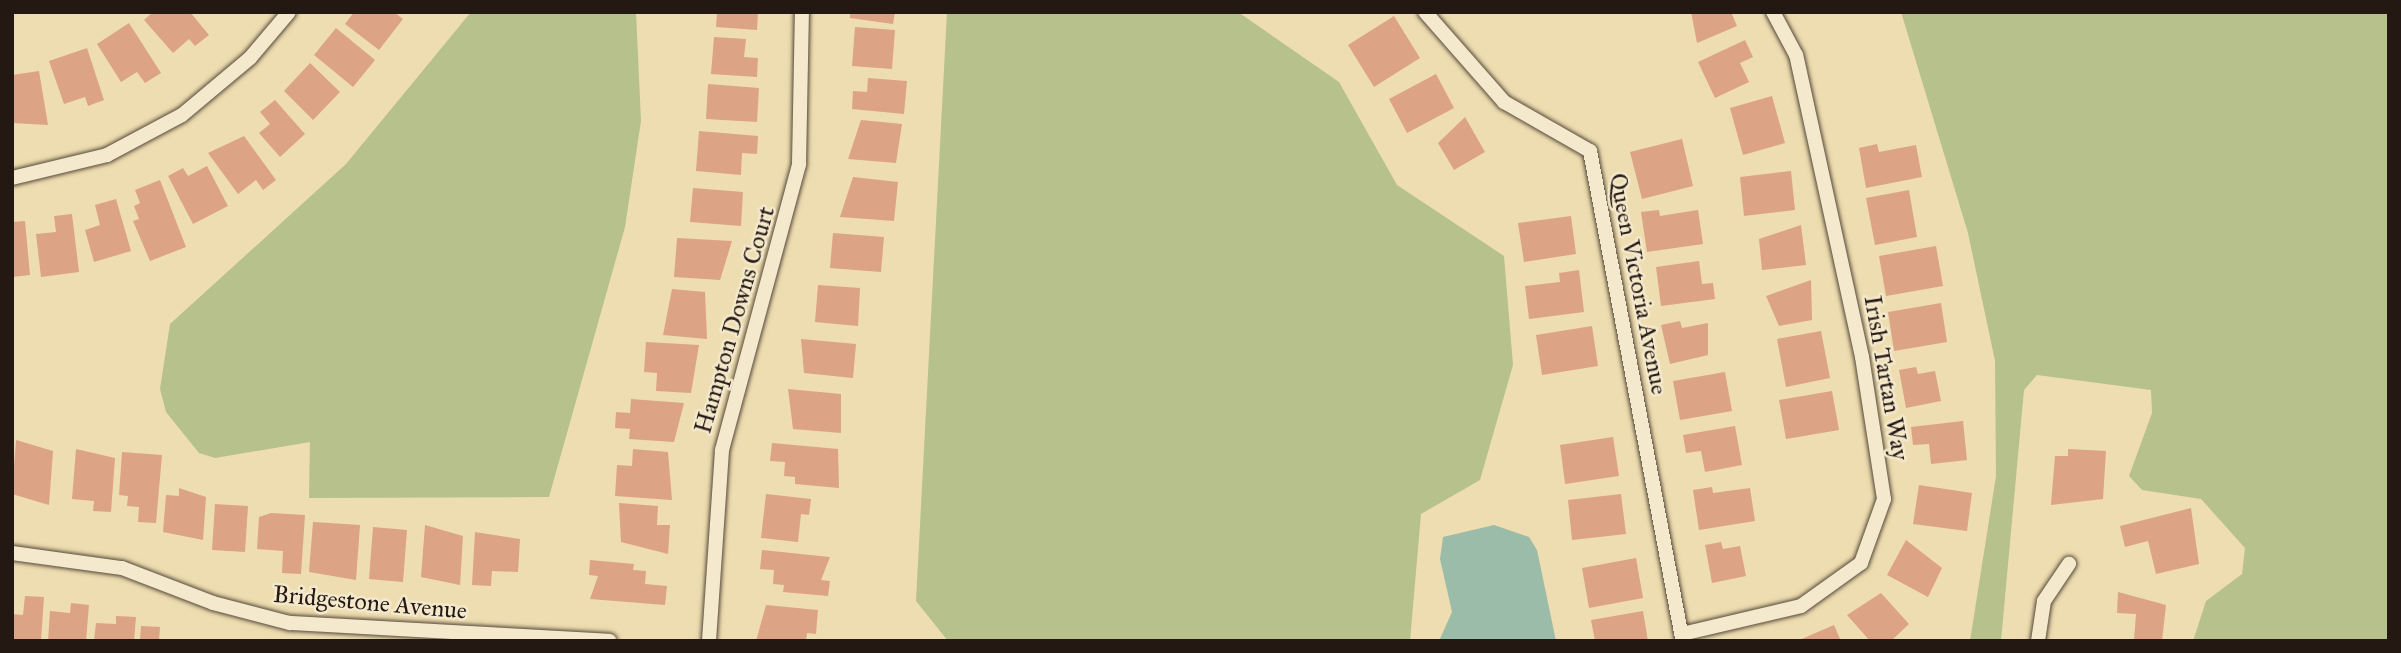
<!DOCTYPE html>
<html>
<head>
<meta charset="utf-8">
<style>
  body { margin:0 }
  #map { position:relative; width:2401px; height:653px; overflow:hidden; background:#eeddb0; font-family:"IM FELL Great Primer",serif }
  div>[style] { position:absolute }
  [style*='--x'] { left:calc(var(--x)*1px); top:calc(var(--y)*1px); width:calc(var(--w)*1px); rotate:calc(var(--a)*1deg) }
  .green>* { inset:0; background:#b7c18c }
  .water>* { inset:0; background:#9abca8 }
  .building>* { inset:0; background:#dda385 }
  .roads { filter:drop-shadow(0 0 2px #56493a) drop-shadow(0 0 2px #56493a) }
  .minor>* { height:14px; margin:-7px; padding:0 7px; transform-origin:7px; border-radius:7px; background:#f4e9cc }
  span { translate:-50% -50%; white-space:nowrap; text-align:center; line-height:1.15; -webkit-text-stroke:5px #f4e9cc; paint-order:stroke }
  .street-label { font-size:24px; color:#231812 }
  .frame { position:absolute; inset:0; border:14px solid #231812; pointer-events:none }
</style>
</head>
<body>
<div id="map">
  <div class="green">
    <div style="clip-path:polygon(471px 12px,636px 12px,641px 121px,625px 227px,549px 497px,309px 498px,310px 442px,215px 458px,199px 453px,166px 412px,160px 389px,170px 324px,346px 164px)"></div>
    <div style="clip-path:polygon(947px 12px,1238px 12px,1339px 82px,1397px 185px,1504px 256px,1513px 365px,1480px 480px,1421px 514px,1410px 641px,948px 641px,916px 601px)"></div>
    <div style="clip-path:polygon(1901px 12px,2389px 12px,2389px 641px,2193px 641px,2206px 601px,2242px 574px,2245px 548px,2201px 499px,2142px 490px,2129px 476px,2152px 413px,2151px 390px,2037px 375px,2024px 390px,2001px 641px,1970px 641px,1996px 476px,1995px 361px,1968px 233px)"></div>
  </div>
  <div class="water">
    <div style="clip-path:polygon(1494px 525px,1529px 537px,1537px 550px,1556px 641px,1439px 641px,1452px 612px,1440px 559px,1443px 537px)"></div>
  </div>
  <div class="building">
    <div style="clip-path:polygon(153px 12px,190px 12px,209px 35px,195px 46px,189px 39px,173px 53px,144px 20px)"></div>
    <div style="clip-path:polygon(354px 12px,394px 12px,403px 19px,379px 50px,345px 24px)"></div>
    <div style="clip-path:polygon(717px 12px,758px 12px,757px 30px,716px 27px)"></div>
    <div style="clip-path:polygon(850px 12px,895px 12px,893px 24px,850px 18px)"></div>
    <div style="clip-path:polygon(1691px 12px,1731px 12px,1737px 26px,1697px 43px)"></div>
    <div style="clip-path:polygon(1394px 16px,1420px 58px,1374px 87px,1348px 45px)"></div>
    <div style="clip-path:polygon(129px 23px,161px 73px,145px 83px,137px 72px,121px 82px,97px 44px)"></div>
    <div style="clip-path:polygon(855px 27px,895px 30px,892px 69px,852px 66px)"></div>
    <div style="clip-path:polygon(336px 28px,375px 60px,353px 87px,314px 55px)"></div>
    <div style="clip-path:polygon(714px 37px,746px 39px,744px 57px,758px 58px,757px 77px,711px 74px)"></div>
    <div style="clip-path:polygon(1745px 40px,1753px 57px,1740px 63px,1749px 82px,1715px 98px,1698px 62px)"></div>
    <div style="clip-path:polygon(87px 48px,104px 100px,88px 106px,85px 97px,64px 104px,49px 61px)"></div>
    <div style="clip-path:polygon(310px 63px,340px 92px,313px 120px,284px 91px)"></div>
    <div style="clip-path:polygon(39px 71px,48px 125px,12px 123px,12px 75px)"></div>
    <div style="clip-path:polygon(1436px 74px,1454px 108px,1407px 133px,1389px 99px)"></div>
    <div style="clip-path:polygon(868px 78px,907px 81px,904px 114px,852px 109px,853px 91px,867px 92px)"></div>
    <div style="clip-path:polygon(708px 84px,759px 88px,757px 122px,706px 119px)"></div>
    <div style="clip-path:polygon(1772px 96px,1785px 143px,1743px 155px,1730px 108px)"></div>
    <div style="clip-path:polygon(275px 100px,305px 134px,280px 157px,259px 133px,270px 124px,260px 112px)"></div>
    <div style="clip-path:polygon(1465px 117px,1485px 152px,1454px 170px,1438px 143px)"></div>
    <div style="clip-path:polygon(861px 120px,902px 124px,896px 163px,848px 159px)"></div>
    <div style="clip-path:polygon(699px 131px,758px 136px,757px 154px,742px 153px,741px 175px,696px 171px)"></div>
    <div style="clip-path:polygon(244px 136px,276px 180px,263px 190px,256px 180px,238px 194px,208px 153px)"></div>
    <div style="clip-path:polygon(1682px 139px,1693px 186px,1642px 199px,1630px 152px)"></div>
    <div style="clip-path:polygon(1877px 144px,1879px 152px,1916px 145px,1922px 177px,1866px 188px,1859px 148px)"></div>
    <div style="clip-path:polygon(207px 166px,228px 206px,193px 224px,168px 176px,183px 168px,188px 176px)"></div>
    <div style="clip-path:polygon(1791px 171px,1795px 210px,1744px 216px,1740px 177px)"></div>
    <div style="clip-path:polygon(853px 177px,898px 182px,894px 221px,840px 217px)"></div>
    <div style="clip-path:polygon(160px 180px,186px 247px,150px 261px,133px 221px,139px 219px,134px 206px,140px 203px,135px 190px)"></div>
    <div style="clip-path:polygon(693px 188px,743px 192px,741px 226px,690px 222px)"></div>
    <div style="clip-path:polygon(1909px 190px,1917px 237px,1875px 245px,1866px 198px)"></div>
    <div style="clip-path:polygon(116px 199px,131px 251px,94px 262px,85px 230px,100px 225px,95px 205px)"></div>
    <div style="clip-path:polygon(1659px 210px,1660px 216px,1698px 210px,1703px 244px,1647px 252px,1641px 212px)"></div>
    <div style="clip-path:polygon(72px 214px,79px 272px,41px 277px,36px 234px,56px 232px,54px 216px)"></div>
    <div style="clip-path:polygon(1571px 216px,1576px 254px,1524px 262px,1518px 223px)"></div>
    <div style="clip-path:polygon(25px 221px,30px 275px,12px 277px,12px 222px)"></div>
    <div style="clip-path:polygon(1801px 225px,1806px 265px,1762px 270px,1759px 239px)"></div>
    <div style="clip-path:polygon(833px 233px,884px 237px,881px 272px,830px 268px)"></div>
    <div style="clip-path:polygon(677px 238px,732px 241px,720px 280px,674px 277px)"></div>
    <div style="clip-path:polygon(1936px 246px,1943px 286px,1886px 296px,1879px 256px)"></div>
    <div style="clip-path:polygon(1699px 261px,1702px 284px,1713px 283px,1715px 299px,1661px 306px,1656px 267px)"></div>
    <div style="clip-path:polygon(1579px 270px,1584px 312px,1529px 319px,1525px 286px,1560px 282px,1559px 273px)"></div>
    <div style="clip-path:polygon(1811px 280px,1812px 320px,1779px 326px,1766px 296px)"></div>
    <div style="clip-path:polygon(818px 285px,860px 288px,858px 326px,815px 322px)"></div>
    <div style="clip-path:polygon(672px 289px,705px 292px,707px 339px,663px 335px)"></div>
    <div style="clip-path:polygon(1941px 303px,1947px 342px,1894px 351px,1888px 312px)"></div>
    <div style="clip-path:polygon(1680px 321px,1682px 328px,1708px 323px,1708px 355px,1670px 364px,1661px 325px)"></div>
    <div style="clip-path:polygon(1592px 326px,1598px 366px,1542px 375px,1536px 335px)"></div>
    <div style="clip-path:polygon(1821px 331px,1830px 378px,1786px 387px,1777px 339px)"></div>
    <div style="clip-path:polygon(801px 339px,856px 344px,853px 378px,804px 373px)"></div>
    <div style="clip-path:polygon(646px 342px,699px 345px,691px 393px,656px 391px,657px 373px,644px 372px)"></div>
    <div style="clip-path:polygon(1916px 367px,1918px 374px,1935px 371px,1941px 401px,1906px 408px,1899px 370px)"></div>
    <div style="clip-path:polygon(1725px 372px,1732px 411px,1680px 420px,1673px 381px)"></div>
    <div style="clip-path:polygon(788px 389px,841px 394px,841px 433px,793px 429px)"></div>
    <div style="clip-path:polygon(1832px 391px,1839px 430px,1786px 439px,1779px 400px)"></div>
    <div style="clip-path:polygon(631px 399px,684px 403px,674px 442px,629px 439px,630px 429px,615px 428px,616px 412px,630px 413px)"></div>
    <div style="clip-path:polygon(1963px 421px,1967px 460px,1931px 464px,1929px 444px,1913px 445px,1911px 427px)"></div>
    <div style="clip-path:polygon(1735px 426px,1742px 465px,1705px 472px,1701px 451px,1686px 453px,1683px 435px)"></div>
    <div style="clip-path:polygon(1613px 437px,1619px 476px,1565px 484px,1560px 445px)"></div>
    <div style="clip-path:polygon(16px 440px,53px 451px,49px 505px,12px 494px)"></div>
    <div style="clip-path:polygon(772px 443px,838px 449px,839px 488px,795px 484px,795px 477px,784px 476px,785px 462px,770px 461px)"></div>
    <div style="clip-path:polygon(76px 449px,115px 458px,111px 512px,93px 511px,94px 501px,72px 499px)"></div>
    <div style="clip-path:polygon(633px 449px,668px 452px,672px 500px,615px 496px,617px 465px,632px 466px)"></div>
    <div style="clip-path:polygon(2068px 449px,2106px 451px,2103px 499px,2051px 505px,2055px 456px,2068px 456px)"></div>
    <div style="clip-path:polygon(122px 452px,162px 455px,156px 523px,138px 522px,139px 507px,127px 506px,128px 496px,119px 495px)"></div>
    <div style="clip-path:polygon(1919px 485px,1972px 493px,1967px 531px,1913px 524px)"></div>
    <div style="clip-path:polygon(1712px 487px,1713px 493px,1750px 488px,1755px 521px,1699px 530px,1693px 490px)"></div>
    <div style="clip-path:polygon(179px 488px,206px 497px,203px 540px,163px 532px,166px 495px,179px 496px)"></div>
    <div style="clip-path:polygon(766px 494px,811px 499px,809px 515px,801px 514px,798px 542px,761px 538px)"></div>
    <div style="clip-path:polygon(1621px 494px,1626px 534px,1572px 540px,1568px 500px)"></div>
    <div style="clip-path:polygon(619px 503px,658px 506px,657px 525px,670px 525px,668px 554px,621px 542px)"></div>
    <div style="clip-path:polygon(215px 504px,248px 506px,245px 552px,212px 550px)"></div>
    <div style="clip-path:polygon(2191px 508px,2199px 564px,2156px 574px,2148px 541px,2125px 547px,2120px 526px)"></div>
    <div style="clip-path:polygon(271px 513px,305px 515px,301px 574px,282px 573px,283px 551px,257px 549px,259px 517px)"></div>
    <div style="clip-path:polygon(313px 522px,360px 525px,356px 580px,309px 572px)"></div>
    <div style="clip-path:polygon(425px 525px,463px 536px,460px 585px,421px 577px)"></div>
    <div style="clip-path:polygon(373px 527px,407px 530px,403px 582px,369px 579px)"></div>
    <div style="clip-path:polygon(475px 532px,520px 539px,518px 572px,492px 571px,491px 586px,472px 585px)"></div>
    <div style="clip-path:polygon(1906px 540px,1942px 568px,1928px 597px,1887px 575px)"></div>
    <div style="clip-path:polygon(1721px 542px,1723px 549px,1740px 546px,1746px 576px,1712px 583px,1705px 545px)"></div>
    <div style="clip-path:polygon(762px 550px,830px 557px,821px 580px,830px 581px,828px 596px,783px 592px,784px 585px,773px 584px,774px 570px,760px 569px)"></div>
    <div style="clip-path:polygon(1636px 558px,1643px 598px,1589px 608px,1582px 568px)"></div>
    <div style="clip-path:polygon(590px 560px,634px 564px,633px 570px,646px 571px,645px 584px,667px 586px,665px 605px,590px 599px,598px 576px,589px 575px)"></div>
    <div style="clip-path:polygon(2118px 592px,2166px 605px,2162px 641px,2134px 640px,2136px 614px,2117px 613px)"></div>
    <div style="clip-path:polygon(1881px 593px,1909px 624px,1891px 641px,1870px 641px,1847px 615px)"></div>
    <div style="clip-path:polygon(25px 596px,44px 597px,41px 641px,12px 641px,12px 614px,23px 615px)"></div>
    <div style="clip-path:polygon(71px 603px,89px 605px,86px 641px,48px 641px,50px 611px,70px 613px)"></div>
    <div style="clip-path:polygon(766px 605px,818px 610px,816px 634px,807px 633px,806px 641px,756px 641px)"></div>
    <div style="clip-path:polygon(1643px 611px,1648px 641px,1595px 641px,1591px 620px)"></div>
    <div style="clip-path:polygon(116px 616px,136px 617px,134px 641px,94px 641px,96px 623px,116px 624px)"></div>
    <div style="clip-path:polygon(1834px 625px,1841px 641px,1797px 641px)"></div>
    <div style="clip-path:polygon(141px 626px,160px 627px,159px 641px,140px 641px)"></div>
  </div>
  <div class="roads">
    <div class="minor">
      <div style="--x:1425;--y:12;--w:120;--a:48.7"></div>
      <div style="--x:1504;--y:102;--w:99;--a:29.7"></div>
      <div style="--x:1590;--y:151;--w:499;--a:79.3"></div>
      <div style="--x:12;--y:178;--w:98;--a:-13.6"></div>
      <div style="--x:107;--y:155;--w:85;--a:-28.1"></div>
      <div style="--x:182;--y:115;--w:89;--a:-40"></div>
      <div style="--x:250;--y:58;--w:60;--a:-49.7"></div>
      <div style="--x:12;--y:553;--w:111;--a:7.8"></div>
      <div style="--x:122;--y:568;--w:97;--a:21"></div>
      <div style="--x:213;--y:603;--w:80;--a:14.6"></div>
      <div style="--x:290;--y:623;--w:320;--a:3.2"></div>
      <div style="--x:1682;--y:634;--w:122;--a:-13.2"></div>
      <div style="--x:1801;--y:606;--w:74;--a:-35.6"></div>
      <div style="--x:1861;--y:563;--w:68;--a:-70.2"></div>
      <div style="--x:1884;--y:499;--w:144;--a:-98.8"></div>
      <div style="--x:1862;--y:357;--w:309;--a:-102.3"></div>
      <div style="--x:1796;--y:55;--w:49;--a:-118.1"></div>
      <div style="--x:709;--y:641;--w:191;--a:-86.1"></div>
      <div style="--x:722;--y:450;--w:296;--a:-74.9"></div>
      <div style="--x:799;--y:164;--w:152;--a:-88.9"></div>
      <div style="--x:2038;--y:641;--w:40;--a:-81.5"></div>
      <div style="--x:2044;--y:601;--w:45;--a:-56"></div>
    </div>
  </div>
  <div class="street-label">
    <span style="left:1638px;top:284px;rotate:79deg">Queen Victoria Avenue</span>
    <span style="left:735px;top:320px;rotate:-74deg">Hampton Downs Court</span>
    <span style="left:1886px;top:378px;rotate:80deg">Irish Tartan Way</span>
    <span style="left:370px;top:603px;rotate:5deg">Bridgestone Avenue</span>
  </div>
  <div class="frame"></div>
</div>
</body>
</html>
